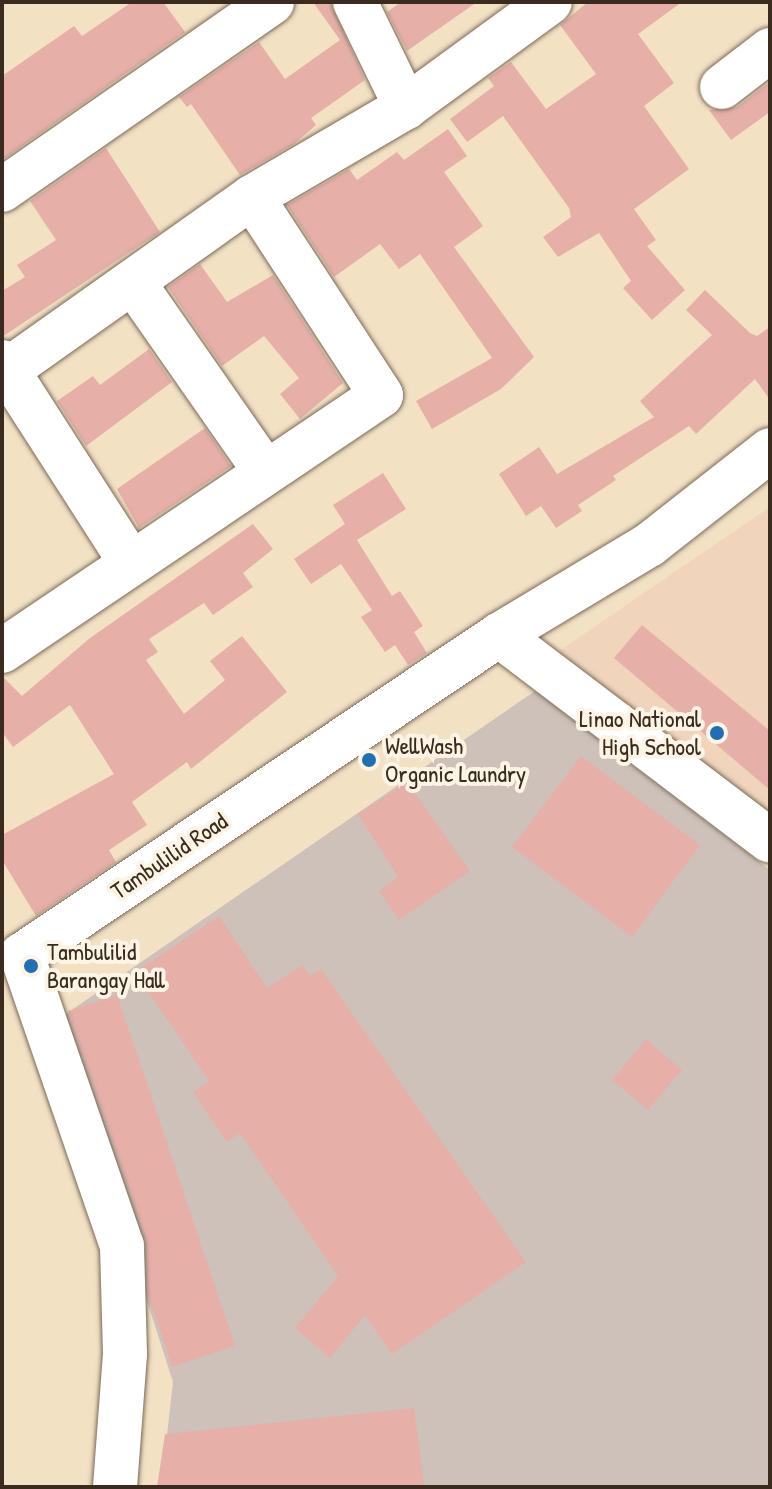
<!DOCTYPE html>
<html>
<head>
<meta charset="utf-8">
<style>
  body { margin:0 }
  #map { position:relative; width:772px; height:1489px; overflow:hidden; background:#f3e1c4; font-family:"Patrick Hand",sans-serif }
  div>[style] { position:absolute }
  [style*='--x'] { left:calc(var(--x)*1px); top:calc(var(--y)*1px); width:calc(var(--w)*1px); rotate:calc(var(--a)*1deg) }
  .built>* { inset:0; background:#f0d5bc }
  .industrial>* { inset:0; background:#cec1b9 }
  .building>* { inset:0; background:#e6b0a9 }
  .roads { filter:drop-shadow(0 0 2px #7b6a58) drop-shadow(0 0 2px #7b6a58) }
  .minor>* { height:44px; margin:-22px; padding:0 22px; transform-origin:22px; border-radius:22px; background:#fff }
  .dots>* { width:22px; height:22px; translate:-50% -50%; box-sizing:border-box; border:4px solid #fcf5e5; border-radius:50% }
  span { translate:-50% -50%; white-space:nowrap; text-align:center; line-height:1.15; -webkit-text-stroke:8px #fcf5e5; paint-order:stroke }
  .poi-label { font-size:24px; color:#3b2a1e }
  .right { translate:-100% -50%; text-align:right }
  .left { translate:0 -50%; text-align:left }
  .street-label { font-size:24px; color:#3b2a1e }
  .frame { position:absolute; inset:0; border:4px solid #3b2a1e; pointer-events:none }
</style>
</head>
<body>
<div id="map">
  <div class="built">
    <div style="clip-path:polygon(770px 507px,770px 813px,556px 653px)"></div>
  </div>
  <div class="industrial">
    <div style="clip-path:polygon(535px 691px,770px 870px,770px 1487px,161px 1487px,173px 1382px,57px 1020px)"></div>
  </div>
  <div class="building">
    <div style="clip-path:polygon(132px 2px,163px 2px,185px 32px,2px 160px,2px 76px,74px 26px,82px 36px)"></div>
    <div style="clip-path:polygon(313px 2px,330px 2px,365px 80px,311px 118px,316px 125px,294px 144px,240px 175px,191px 104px,187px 107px,179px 97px,259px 42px,285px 79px,340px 40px)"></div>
    <div style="clip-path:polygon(401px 2px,477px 2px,407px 51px,387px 12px)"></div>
    <div style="clip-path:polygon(588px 2px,682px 2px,638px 34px,674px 83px,644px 106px,689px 169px,634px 209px,656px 240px,647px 246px,685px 290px,652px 320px,623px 288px,631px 281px,599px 233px,558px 257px,543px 237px,571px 217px,569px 208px,503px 116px,467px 142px,450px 119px,494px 86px,488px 78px,511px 62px,546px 109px,596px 74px,560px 25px)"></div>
    <div style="clip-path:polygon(770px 82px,770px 112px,731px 140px,709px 110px,737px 107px)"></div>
    <div style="clip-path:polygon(448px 129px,467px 156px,444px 172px,483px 226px,454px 247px,534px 357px,501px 389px,432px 429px,416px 401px,492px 358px,420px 254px,399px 269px,380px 244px,334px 277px,287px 205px,349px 169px,357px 180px,397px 152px,404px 160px)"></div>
    <div style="clip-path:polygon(106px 148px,160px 232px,2px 337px,2px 291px,25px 277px,17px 265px,56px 240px,30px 201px)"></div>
    <div style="clip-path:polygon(200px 264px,227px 302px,273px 275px,343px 383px,300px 419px,280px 394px,299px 378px,264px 336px,222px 366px,168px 287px)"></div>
    <div style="clip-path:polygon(705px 290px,750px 333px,757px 336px,770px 327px,770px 400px,755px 379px,696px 434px,689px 426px,613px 476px,616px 480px,578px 505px,582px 511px,556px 528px,541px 506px,526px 516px,499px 474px,539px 447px,557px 474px,654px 417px,640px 401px,712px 335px,686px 310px)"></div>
    <div style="clip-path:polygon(149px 349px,172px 382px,86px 446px,57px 401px,93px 376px,100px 385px)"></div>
    <div style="clip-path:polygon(205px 428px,231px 466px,139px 528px,117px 489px)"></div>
    <div style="clip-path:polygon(383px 473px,406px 509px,357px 540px,392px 596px,400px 591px,423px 626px,414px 632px,427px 653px,408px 665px,395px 645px,385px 652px,361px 617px,372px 610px,341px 564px,311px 584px,294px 559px,345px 524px,333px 505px)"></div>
    <div style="clip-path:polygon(253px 524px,273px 549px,243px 573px,253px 587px,213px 615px,204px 603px,149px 639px,158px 652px,146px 660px,184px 714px,225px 680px,210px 661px,242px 636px,287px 692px,191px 769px,187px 762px,132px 802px,147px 825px,109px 850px,116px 862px,36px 916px,2px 860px,2px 835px,114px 774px,70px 705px,13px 747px,2px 732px,2px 676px,22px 696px,90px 638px)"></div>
    <div style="clip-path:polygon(642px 625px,770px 731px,770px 790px,614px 658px)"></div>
    <div style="clip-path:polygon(581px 756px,700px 845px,632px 937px,512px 847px)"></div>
    <div style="clip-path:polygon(407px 782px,470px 871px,399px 920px,379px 891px,398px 877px,358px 814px)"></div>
    <div style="clip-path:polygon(219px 916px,267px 988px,302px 965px,310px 976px,321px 969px,526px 1262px,392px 1354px,365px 1315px,330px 1358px,295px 1328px,338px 1276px,240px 1133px,227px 1142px,193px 1092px,209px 1081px,135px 972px)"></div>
    <div style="clip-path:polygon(117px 995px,235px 1346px,172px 1367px,148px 1295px,146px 1238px,68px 1011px)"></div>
    <div style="clip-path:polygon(646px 1039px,682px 1070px,648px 1110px,612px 1080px)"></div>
    <div style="clip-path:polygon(414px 1408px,424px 1487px,157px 1487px,165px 1434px)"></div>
  </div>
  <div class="roads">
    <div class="minor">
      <div style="--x:355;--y:2;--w:117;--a:64.1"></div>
      <div style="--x:722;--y:87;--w:61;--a:-37.6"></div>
      <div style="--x:2;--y:190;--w:329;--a:-34.8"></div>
      <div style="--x:133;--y:282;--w:231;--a:55.1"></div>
      <div style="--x:2;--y:362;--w:237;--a:57.3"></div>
      <div style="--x:2;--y:374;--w:306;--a:-35.3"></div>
      <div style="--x:252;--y:197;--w:178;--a:-30.3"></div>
      <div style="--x:406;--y:107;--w:178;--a:-36.1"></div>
      <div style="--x:499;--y:635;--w:340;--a:37.2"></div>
      <div style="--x:2;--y:651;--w:457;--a:-34"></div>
      <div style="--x:381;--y:395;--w:236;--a:-123.1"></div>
      <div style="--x:115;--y:1487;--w:133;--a:-85.7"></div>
      <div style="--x:125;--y:1354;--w:108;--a:-91.6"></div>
      <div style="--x:122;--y:1246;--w:308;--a:-109"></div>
      <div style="--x:22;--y:955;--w:574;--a:-33.86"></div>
      <div style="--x:499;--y:635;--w:175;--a:-31"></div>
      <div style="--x:649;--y:545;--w:154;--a:-38.1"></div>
    </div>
  </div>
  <div class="dots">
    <div style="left:717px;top:733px;background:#1f6fb2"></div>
    <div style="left:369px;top:760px;background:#1f6fb2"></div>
    <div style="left:31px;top:966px;background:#1f6fb2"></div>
  </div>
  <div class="poi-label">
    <span class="right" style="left:701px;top:733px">Linao National<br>High School</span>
    <span class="left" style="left:385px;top:760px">WellWash<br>Organic Laundry</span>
    <span class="left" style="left:47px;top:966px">Tambulilid<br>Barangay Hall</span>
  </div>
  <div class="street-label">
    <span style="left:169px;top:856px;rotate:-34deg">Tambulilid Road</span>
  </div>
  <div class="frame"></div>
</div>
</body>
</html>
